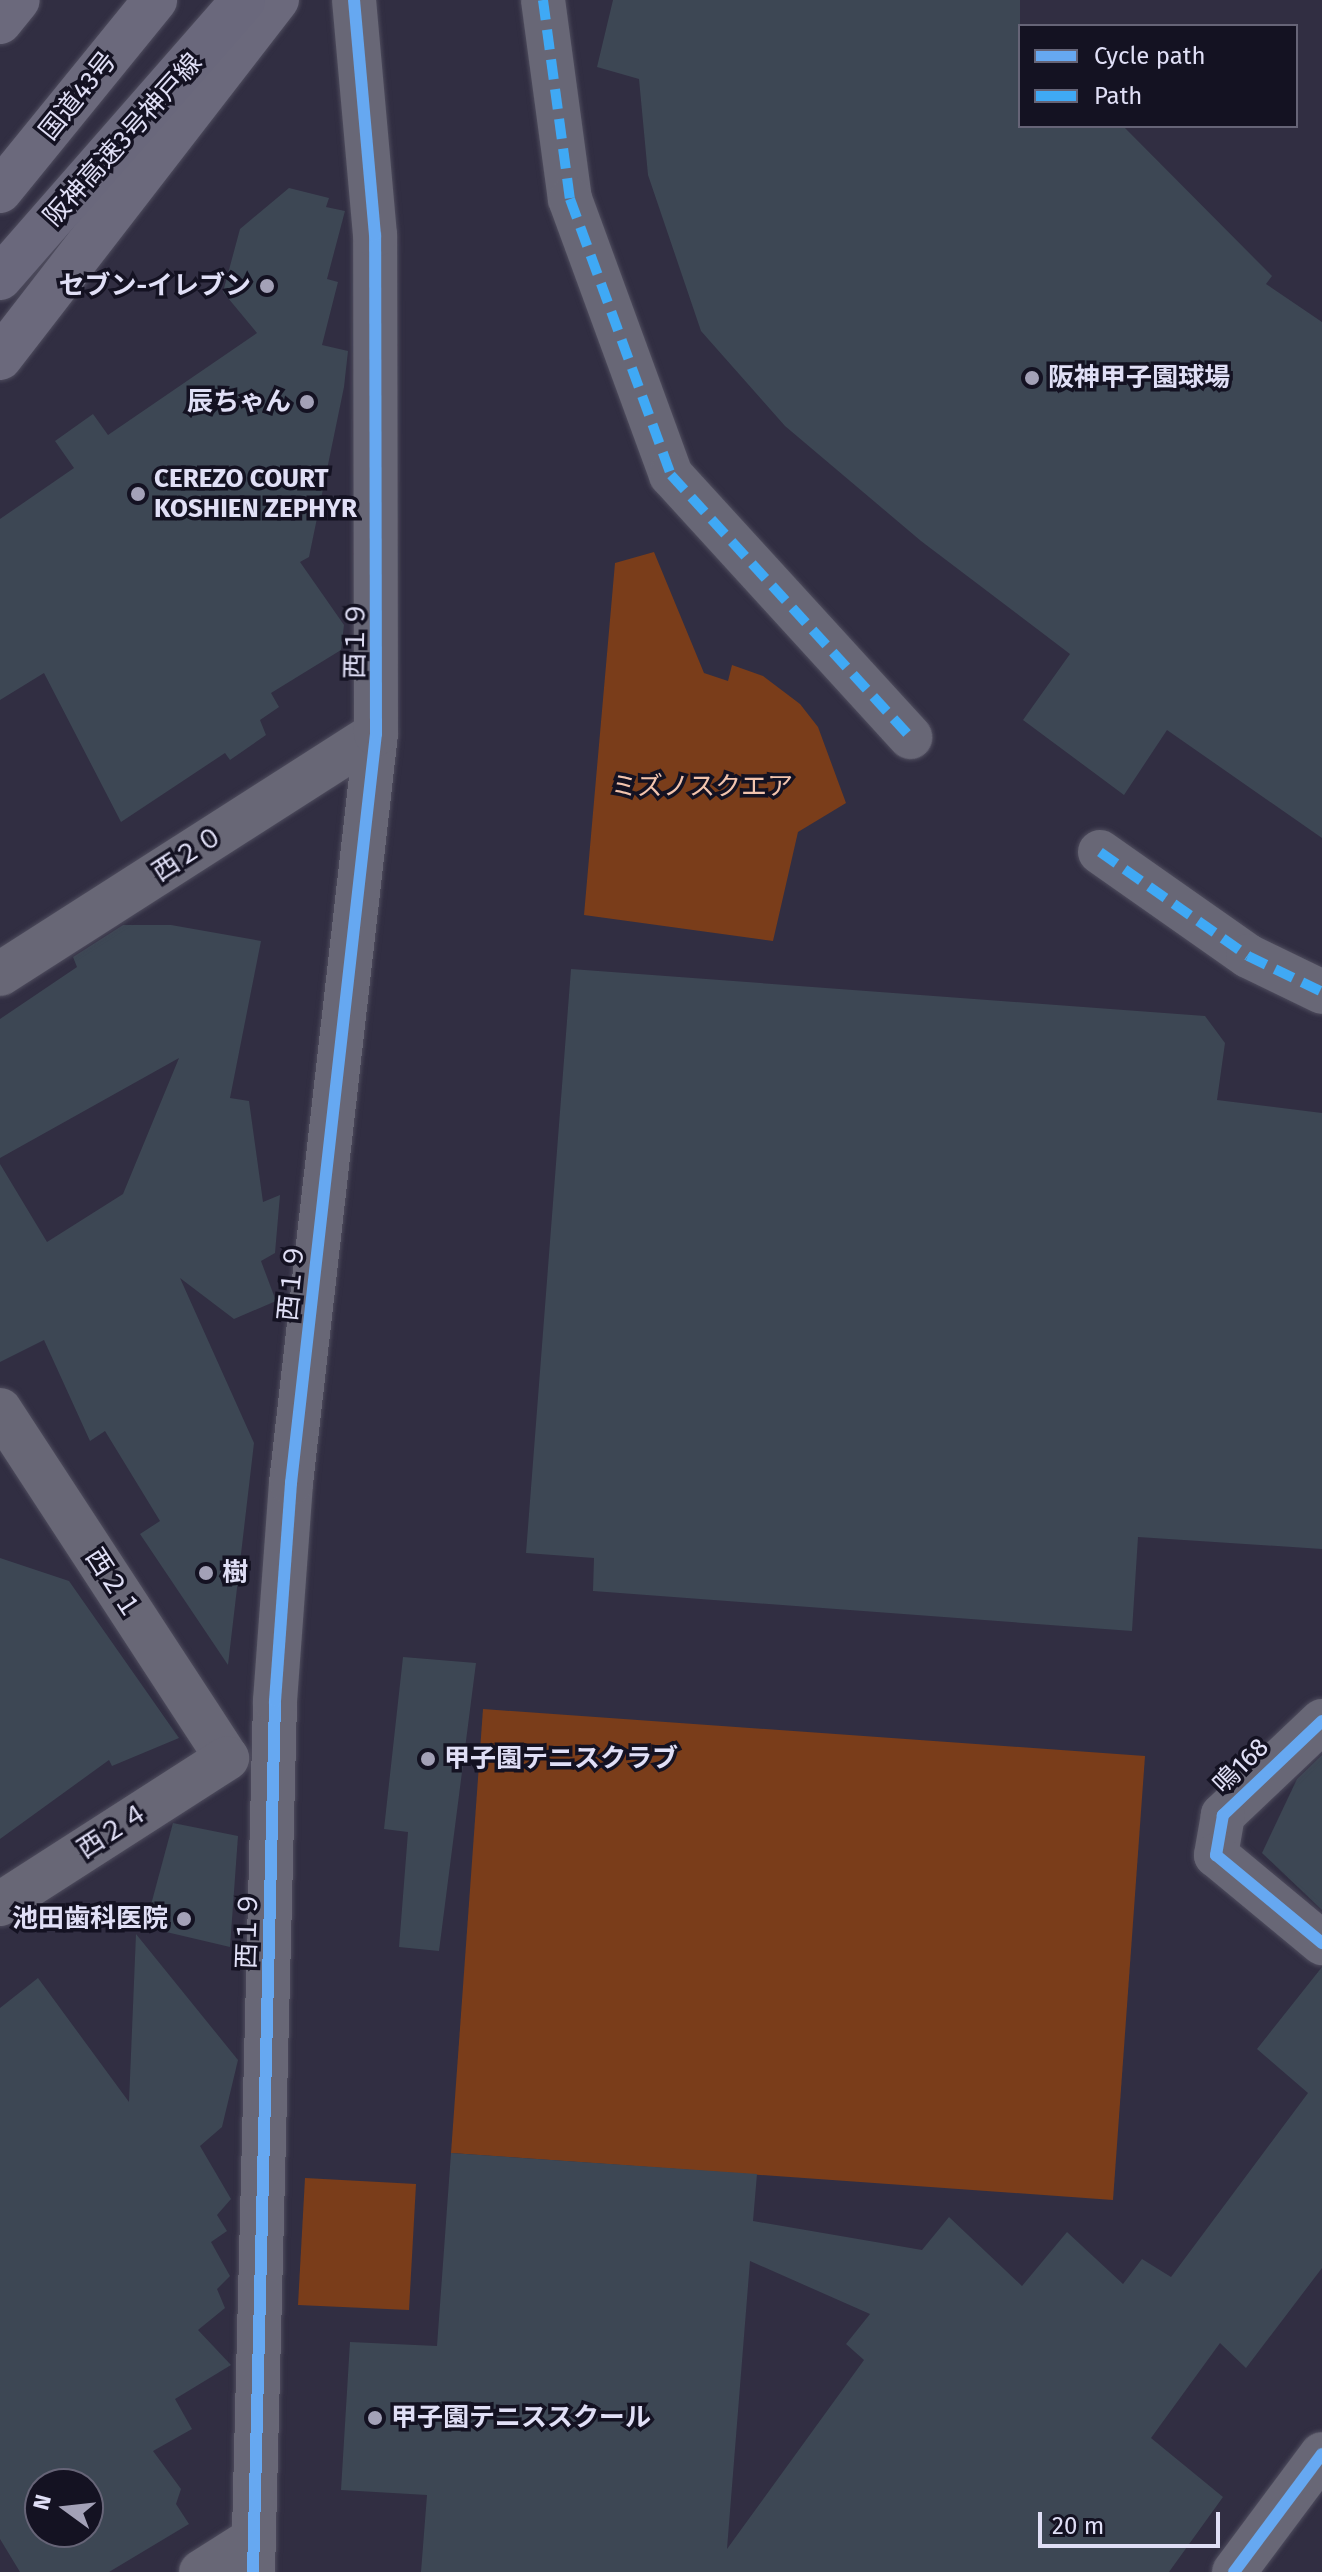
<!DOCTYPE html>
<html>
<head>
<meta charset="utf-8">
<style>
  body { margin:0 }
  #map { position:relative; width:1322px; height:2572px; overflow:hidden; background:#312e42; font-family:"Fira Sans","Noto Sans JP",sans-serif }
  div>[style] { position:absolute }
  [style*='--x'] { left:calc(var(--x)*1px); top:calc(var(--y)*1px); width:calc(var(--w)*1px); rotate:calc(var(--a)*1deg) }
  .green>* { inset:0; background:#7a3d1a }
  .building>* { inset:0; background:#3d4754 }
  .roads { filter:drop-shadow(0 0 2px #4e4c5d) drop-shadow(0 0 2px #4e4c5d) }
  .pedestrian>* { height:44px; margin:-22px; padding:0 22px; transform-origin:22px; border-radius:22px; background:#686776 }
  .minor>* { height:44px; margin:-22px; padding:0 22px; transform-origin:22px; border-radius:22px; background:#686776 }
  .tertiary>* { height:44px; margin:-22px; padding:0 22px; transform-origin:22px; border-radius:22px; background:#686776 }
  .trunk>* { height:44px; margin:-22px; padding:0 22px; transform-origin:22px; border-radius:22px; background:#6b697c }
  .motorway>* { height:44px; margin:-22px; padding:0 22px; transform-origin:22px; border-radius:22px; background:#6a687c }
  .quiet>* { height:10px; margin-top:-5px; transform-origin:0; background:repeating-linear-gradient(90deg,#3fa9f5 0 20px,transparent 0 30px) }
  .cycleway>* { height:12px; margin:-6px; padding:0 6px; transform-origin:6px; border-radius:6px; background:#66a8f1 }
  .dots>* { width:22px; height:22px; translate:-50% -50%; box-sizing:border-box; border:4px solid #141222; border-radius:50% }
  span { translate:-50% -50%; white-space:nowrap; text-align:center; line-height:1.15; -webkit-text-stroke:7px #141222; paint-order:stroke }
  .street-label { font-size:26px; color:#e0dff6 }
  .poi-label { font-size:26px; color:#e0dff6; font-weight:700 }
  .right { translate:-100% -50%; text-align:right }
  .left { translate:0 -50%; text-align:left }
  .park-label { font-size:26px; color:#f2c4ae }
  .legend { position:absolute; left:1018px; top:24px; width:280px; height:104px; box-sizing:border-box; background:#141222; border:2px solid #666477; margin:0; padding:10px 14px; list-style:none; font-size:24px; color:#e0dff6 }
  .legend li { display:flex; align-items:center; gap:16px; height:40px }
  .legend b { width:40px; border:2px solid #666477 }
  .north { position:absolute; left:24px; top:2468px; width:80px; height:80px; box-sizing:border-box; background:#141222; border:2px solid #666477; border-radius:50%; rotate:285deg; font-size:22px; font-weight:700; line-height:32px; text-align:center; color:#e0dff6 }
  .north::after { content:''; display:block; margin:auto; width:28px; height:36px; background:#a3a1b7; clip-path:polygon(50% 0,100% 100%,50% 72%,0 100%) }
  .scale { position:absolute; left:1038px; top:2512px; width:182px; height:36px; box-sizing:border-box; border:4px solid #e0dff6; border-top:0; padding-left:10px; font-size:24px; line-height:28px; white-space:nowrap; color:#e0dff6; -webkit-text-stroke:6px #141222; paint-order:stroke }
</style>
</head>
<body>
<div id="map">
  <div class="green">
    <div style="clip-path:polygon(654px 552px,704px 673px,728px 681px,732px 665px,763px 676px,800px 704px,818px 727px,846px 803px,798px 832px,773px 941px,584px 915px,615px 563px)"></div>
    <div style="clip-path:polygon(483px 1709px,1145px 1756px,1113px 2200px,451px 2153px)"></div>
    <div style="clip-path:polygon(305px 2178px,416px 2184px,409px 2310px,298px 2305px)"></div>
  </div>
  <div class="building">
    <div style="clip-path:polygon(613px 0,1020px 0,1020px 126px,1123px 126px,1272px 276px,1266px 284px,1322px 322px,1322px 838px,1167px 730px,1124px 795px,1023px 720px,1070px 654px,921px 541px,785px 426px,701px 331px,648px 175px,639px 79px,597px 67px)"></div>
    <div style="clip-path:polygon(289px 188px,329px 198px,326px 207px,345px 211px,327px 279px,338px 282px,322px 345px,348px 351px,344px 387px,309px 557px,300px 562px,344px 625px,341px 650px,271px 693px,279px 707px,260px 720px,266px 735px,230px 760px,225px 753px,121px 822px,44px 673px,0 700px,0 519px,74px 468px,55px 441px,93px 414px,108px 435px,257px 333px,223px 292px,240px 229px)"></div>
    <div style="clip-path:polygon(123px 925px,171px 925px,261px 941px,230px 1098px,249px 1101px,263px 1202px,280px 1195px,275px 1253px,261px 1261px,276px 1301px,234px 1319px,180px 1278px,254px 1443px,228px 1665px,140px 1534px,160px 1521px,105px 1431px,90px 1441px,44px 1340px,0 1362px,0 1164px,47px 1242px,123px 1194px,179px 1058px,0 1158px,0 1019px,77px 967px,73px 957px)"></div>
    <div style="clip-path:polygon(571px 969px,1205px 1016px,1225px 1043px,1217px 1100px,1322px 1113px,1322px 1549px,1138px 1537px,1132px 1631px,593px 1591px,594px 1558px,526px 1553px)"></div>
    <div style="clip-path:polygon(0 1558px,69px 1581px,179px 1738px,112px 1766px,109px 1760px,0 1839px)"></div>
    <div style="clip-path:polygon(403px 1657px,476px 1663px,439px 1951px,399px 1947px,408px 1832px,384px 1829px)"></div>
    <div style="clip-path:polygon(1322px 1755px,1322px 1910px,1262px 1853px,1297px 1779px)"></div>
    <div style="clip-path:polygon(173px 1823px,238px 1836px,230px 1947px,145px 1927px)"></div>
    <div style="clip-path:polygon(evenodd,136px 1934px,238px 2060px,222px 2127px,200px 2146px,231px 2199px,217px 2215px,227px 2231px,211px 2242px,230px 2276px,217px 2289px,225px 2308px,198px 2330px,231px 2365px,175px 2399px,192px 2429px,153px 2451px,181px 2489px,176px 2504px,189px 2524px,109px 2572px,20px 2572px,0 2539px,0 2008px,38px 1978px,129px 2102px,136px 1934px,40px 2484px,88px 2484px,88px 2532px,40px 2532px,40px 2484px)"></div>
    <div style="clip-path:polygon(evenodd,1322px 1967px,1322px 2268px,1246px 2368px,1220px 2343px,1151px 2438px,1223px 2497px,1169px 2572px,421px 2572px,427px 2495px,341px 2490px,350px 2342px,437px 2346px,451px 2153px,757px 2174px,753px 2221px,922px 2250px,949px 2217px,1022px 2286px,1067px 2232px,1123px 2284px,1142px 2259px,1171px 2277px,1308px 2093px,1257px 2049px,1322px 1967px,750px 2261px,870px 2314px,846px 2344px,864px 2360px,727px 2549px,750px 2261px)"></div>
  </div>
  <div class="roads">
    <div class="pedestrian">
      <div style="--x:543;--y:0;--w:201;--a:82.3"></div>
      <div style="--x:570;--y:199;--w:294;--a:69.9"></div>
      <div style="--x:671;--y:475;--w:355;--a:47.6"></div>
      <div style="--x:1100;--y:852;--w:181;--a:35.1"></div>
      <div style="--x:1248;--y:956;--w:82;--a:25.9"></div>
    </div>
    <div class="minor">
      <div style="--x:0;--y:974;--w:446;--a:-32.6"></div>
      <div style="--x:0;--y:1410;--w:415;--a:56.9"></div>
      <div style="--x:1322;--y:1721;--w:137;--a:136.5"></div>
      <div style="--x:1223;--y:1815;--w:41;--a:99.9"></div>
      <div style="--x:1216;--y:1855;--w:138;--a:39.7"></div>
      <div style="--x:0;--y:1904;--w:270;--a:-32.7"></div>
      <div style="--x:201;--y:2572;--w:62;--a:-32.4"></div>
      <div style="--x:253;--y:2572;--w:871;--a:-88.55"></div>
      <div style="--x:275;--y:1701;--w:219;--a:-85.8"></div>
      <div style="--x:291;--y:1483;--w:754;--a:-83.53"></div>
      <div style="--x:376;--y:734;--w:499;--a:-90.1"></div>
      <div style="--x:375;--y:235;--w:236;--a:-95.1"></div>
    </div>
    <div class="tertiary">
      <div style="--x:1234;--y:2572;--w:147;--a:-53.3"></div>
    </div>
    <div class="trunk">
      <div style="--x:0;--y:22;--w:28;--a:-51"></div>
      <div style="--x:0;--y:191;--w:246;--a:-50.9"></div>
      <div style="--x:0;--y:358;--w:453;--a:-52.3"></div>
    </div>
    <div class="motorway">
      <div style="--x:0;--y:278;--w:369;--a:-48.8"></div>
    </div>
  </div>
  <div class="quiet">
    <div style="--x:543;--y:0;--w:201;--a:82.3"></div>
    <div style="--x:570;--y:199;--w:294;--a:69.9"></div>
    <div style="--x:671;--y:475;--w:355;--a:47.6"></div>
    <div style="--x:1100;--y:852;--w:181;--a:35.1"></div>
    <div style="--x:1248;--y:956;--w:82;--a:25.9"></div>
  </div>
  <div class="cycleway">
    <div style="--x:1322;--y:1721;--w:137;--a:136.5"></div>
    <div style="--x:1223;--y:1815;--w:41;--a:99.9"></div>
    <div style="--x:1216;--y:1855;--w:138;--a:39.7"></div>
    <div style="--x:253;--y:2572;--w:871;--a:-88.55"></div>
    <div style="--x:275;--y:1701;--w:219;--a:-85.8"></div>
    <div style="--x:291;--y:1483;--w:754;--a:-83.53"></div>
    <div style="--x:376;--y:734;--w:499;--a:-90.1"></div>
    <div style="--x:375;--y:235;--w:236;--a:-95.1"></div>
    <div style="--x:1234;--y:2572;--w:147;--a:-53.3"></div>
  </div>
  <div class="dots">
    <div style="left:267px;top:286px;background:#a3a1b7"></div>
    <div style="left:1032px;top:378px;background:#a3a1b7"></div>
    <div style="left:307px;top:402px;background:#a3a1b7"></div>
    <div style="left:138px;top:494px;background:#a3a1b7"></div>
    <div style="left:206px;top:1573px;background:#a3a1b7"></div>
    <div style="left:428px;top:1759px;background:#a3a1b7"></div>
    <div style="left:184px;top:1919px;background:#a3a1b7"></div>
    <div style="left:375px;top:2418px;background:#a3a1b7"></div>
  </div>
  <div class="street-label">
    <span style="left:78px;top:96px;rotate:-51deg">国道43号</span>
    <span style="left:123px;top:140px;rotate:-48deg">阪神高速3号神戸線</span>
    <span style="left:356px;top:640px;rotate:-89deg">西１９</span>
    <span style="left:188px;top:854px;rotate:-33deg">西２０</span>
    <span style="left:292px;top:1282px;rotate:-84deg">西１９</span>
    <span style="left:113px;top:1584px;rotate:57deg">西２１</span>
    <span style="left:1241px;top:1766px;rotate:-45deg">鳴168</span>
    <span style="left:113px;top:1831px;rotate:-33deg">西２４</span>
    <span style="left:248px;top:1930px;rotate:-88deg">西１９</span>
  </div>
  <div class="poi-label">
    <span class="right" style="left:251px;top:286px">セブン-イレブン</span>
    <span class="left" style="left:1048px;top:378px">阪神甲子園球場</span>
    <span class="right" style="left:291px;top:402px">辰ちゃん</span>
    <span class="left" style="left:154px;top:494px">CEREZO COURT<br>KOSHIEN ZEPHYR</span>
    <span class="left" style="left:222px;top:1573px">樹</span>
    <span class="left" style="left:444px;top:1759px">甲子園テニスクラブ</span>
    <span class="right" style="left:168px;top:1919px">池田歯科医院</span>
    <span class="left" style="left:391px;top:2418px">甲子園テニススクール</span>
  </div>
  <div class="park-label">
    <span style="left:702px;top:787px">ミズノスクエア</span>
  </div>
  <ul class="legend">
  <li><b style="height:10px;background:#66a8f1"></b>Cycle path</li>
  <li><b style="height:10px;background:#3fa9f5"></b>Path</li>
  </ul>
  <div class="north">N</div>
  <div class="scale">20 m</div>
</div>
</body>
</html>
